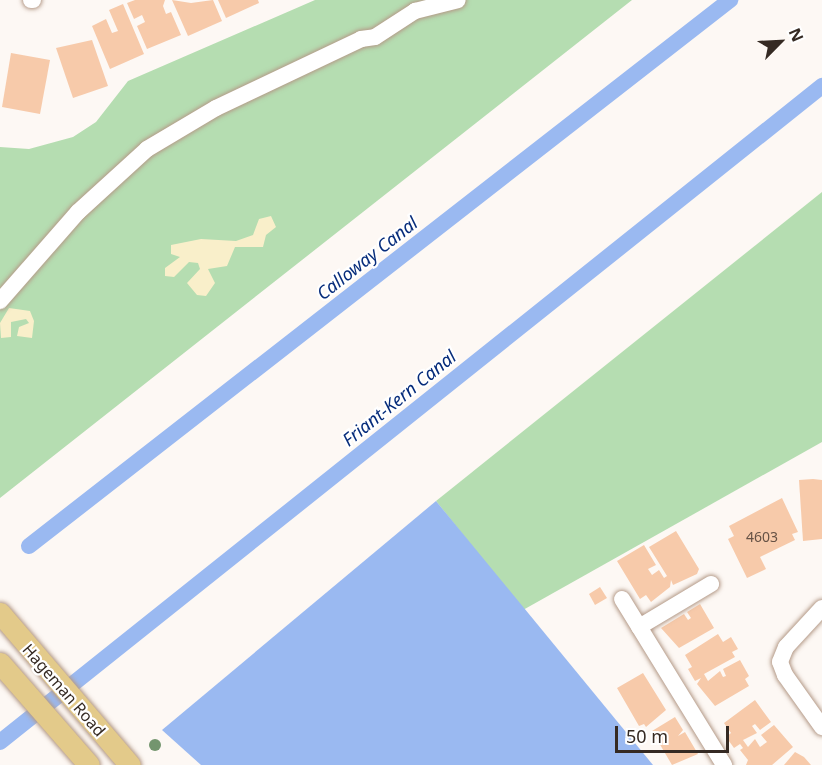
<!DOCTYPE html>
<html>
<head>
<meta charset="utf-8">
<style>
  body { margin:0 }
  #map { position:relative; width:822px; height:765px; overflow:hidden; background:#fdf8f4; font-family:"Noto Sans",sans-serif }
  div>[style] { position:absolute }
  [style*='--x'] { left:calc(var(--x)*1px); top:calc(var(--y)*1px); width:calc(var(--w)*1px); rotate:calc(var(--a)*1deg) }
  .green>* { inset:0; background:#b5ddb1 }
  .sand>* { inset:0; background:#f9efca }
  .water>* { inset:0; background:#9ab9f1 }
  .canal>* { height:16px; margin:-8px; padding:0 8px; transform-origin:8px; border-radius:8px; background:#9ab9f1 }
  .building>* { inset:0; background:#f7caaa }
  .roads { filter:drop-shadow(0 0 2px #b49a88) drop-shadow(0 0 2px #b49a88) }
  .minor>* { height:16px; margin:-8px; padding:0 8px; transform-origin:8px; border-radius:8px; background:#fff }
  .major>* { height:21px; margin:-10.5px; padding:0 10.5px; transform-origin:10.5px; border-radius:10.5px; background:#e3ca8a }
  .trees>* { width:12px; height:12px; margin:-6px; border-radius:50%; background:#73956e }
  span { translate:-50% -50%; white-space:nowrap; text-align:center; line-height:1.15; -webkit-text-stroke:4.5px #fff; paint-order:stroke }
  .number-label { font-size:14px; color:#665245 }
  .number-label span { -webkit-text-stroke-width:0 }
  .street-label { font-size:16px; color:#352a23 }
  .water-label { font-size:18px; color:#062c7b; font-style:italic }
  .north { position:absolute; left:750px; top:12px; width:60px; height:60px; -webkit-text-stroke:4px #fff; paint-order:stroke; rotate:66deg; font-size:16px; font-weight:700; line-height:24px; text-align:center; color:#352a23 }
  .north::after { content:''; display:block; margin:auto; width:21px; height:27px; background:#352a23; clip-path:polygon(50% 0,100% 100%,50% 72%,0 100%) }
  .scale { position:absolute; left:615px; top:726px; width:114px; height:27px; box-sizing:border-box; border:3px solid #352a23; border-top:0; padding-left:8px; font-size:18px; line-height:21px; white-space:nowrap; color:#352a23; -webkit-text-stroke:4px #fff; paint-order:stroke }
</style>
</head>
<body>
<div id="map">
  <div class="green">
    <div style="clip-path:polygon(315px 0,632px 0,0 498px,0 147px,29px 149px,73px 137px,96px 122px,128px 81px)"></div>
    <div style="clip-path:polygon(822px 192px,822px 442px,523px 610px,436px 501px)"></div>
  </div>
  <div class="sand">
    <div style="clip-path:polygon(271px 216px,276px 227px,266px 235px,263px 247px,235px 247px,227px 266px,208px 269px,215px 283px,206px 296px,197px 295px,187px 283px,200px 269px,198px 263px,189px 262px,174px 277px,165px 276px,165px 268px,180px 257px,171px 254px,171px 245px,201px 239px,236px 241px,253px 235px,259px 219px)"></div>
    <div style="clip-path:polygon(9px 308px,30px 311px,34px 321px,32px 338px,17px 336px,19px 327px,29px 323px,26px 319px,11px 322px,11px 337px,1px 338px,0 323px)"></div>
  </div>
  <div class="water">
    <div style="clip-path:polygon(436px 501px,653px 765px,201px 765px,162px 730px)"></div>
  </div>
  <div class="canal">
    <div style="--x:29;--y:546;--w:889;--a:-37.91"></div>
    <div style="--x:0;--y:742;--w:1052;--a:-38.59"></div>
  </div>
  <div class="building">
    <div style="clip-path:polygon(135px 0,165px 0,163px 6px,166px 14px,171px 12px,181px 35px,147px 49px,137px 26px,145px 22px,142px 15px,134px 19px,127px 3px)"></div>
    <div style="clip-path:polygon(172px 0,191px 3px,213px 0,222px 21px,188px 36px)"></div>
    <div style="clip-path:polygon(218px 0,258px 0,259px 3px,226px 18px)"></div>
    <div style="clip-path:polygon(123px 4px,144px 54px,110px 69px,92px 26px,106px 19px,112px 33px,118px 31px,109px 10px)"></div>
    <div style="clip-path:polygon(92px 40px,108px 86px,73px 98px,56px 48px)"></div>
    <div style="clip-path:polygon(11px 53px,50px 60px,40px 114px,2px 107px)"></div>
    <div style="clip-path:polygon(813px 479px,822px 480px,822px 539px,803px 541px,799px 480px)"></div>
    <div style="clip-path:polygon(782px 498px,798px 532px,792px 534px,795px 540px,760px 557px,766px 569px,747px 578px,728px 539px,734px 536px,729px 526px)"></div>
    <div style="clip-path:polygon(676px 531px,699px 569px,697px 574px,673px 585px,671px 580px,670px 587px,651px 602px,646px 595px,640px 599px,617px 561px,644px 545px,656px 565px,648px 569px,652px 575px,659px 570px,664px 578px,667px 576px,649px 547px)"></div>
    <div style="clip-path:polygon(600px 587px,607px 598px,595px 605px,589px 594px)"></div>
    <div style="clip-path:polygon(700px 604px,714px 628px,679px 648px,661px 628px,684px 614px,688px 620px,691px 618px,687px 612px)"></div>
    <div style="clip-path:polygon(718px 634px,723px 642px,731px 637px,738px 649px,732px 652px,735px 657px,704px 674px,708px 681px,720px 671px,723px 677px,726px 676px,723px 669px,740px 660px,749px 676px,745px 679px,749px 686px,715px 706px,697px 684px,701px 678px,695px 681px,688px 669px,692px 667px,685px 655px)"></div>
    <div style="clip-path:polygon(643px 673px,666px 710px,646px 727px,644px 724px,639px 726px,617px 688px)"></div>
    <div style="clip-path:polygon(755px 700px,771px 722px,760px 730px,755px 724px,752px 726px,757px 733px,743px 740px,748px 747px,755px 739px,760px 747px,767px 742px,761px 735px,774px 725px,793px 747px,772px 765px,746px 765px,748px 760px,740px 750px,743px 748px,740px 744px,734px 748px,726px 737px,731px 733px,724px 723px)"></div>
    <div style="clip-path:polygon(675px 717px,683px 730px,678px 736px,685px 732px,698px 754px,672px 765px,652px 731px)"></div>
    <div style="clip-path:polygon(795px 752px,804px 757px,811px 765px,784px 765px)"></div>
  </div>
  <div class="roads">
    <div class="minor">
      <div style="--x:31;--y:0;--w:2;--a:0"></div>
      <div style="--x:0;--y:301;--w:118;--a:-48.8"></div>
      <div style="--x:78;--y:212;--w:93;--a:-42.4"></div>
      <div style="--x:147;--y:149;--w:80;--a:-30.7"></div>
      <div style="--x:216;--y:108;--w:161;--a:-25.4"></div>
      <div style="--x:361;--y:39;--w:14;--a:-8"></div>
      <div style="--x:375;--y:37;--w:48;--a:-33"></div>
      <div style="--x:415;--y:11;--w:44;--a:-14.3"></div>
      <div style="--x:622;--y:599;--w:195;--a:58.4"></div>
      <div style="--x:822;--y:608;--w:53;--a:132.7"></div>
      <div style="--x:786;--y:647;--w:16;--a:112"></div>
      <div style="--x:780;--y:662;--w:14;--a:69"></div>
      <div style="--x:785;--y:675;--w:64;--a:54.6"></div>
      <div style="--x:639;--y:627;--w:84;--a:-30.8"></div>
    </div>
    <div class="major">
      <div style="--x:0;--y:613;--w:200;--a:49.5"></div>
      <div style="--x:0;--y:663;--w:135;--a:48.9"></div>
    </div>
  </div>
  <div class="trees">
    <div style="left:155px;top:745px"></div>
  </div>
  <div class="number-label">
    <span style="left:762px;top:537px">4603</span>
  </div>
  <div class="street-label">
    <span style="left:64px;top:690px;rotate:49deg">Hageman Road</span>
  </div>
  <div class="water-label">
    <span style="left:367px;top:258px;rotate:-38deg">Calloway Canal</span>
    <span style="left:399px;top:398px;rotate:-39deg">Friant-Kern Canal</span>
  </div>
  <div class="north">N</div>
  <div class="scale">50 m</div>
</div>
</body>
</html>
